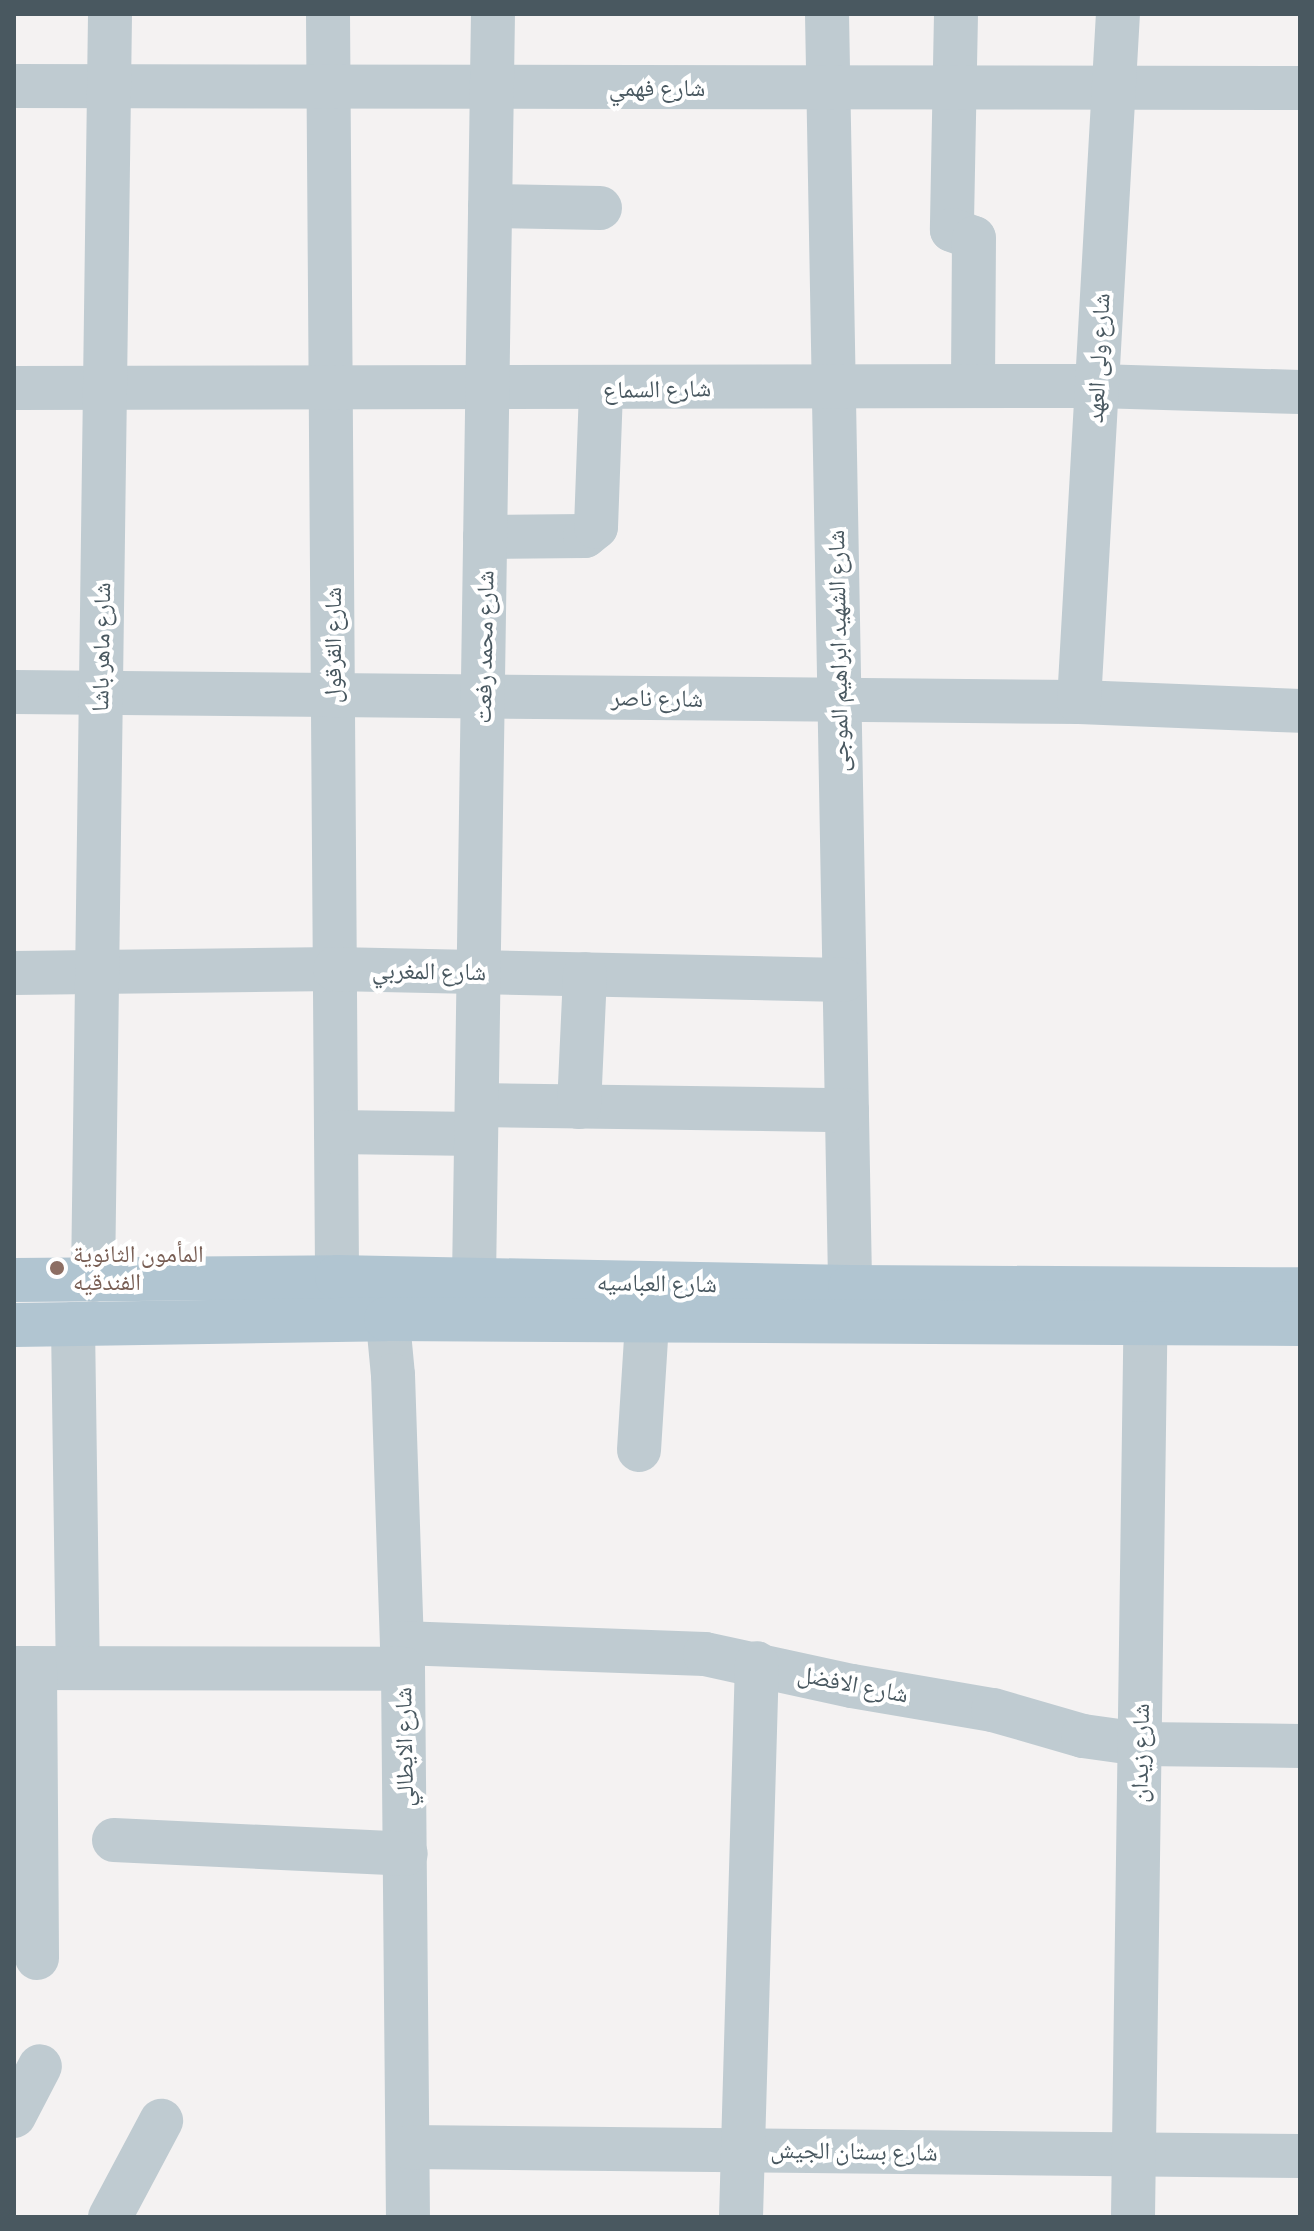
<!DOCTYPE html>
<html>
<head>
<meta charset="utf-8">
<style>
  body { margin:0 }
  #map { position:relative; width:1314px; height:2231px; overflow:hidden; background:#f4f2f2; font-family:"Titillium Web","Noto Naskh Arabic",sans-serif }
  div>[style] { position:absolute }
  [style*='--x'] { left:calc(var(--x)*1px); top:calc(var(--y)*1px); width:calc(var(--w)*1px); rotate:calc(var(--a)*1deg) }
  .minor>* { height:44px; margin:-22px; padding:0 22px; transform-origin:22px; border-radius:22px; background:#bfcbd1 }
  .major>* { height:44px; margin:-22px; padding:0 22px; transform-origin:22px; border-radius:22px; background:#b1c5d1 }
  .dots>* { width:22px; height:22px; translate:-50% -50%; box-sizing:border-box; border:4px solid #fff; border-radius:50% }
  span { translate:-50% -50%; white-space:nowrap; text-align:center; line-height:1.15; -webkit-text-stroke:8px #fff; paint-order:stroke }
  .street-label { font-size:24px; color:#495860 }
  .education-label { font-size:24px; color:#785e54 }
  .left { translate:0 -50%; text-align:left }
  .frame { position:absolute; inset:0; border:16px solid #495860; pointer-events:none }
</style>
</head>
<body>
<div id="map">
  <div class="minor">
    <div style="--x:328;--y:14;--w:1263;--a:89.59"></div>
    <div style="--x:827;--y:14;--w:1273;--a:88.96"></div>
    <div style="--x:956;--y:14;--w:216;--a:91.1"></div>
    <div style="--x:952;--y:230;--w:23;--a:20"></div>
    <div style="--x:974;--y:238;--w:148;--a:90.4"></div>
    <div style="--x:14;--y:86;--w:1286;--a:0.09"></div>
    <div style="--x:490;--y:206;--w:110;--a:1"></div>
    <div style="--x:14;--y:388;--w:1083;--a:-0.11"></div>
    <div style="--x:1097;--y:386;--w:203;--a:1.7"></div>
    <div style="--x:485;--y:537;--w:100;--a:-0.6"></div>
    <div style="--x:585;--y:536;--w:14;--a:-39"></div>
    <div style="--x:596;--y:527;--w:138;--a:-87.9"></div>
    <div style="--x:14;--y:692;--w:1065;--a:0.54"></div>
    <div style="--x:1079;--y:702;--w:221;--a:2.3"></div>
    <div style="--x:1079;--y:702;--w:689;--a:-86.76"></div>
    <div style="--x:14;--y:973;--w:321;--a:-0.7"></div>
    <div style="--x:335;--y:969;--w:509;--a:1.24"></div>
    <div style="--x:477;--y:1105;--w:370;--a:0.8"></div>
    <div style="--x:579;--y:1107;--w:133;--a:-87.4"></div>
    <div style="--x:336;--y:1132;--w:140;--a:0.8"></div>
    <div style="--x:474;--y:1279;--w:1265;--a:-89.14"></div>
    <div style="--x:93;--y:1280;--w:1266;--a:-89.23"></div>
    <div style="--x:384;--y:1280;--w:95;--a:84.6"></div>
    <div style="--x:393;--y:1375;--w:294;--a:88.1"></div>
    <div style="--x:403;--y:1669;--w:548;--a:89.48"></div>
    <div style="--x:73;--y:1324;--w:344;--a:89.2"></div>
    <div style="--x:639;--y:1450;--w:128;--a:-86.4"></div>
    <div style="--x:402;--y:1643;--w:303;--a:2.1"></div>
    <div style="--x:705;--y:1654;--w:150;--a:12.3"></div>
    <div style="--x:852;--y:1686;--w:143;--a:9.7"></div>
    <div style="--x:993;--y:1710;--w:94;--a:16.1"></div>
    <div style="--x:1083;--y:1736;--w:58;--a:8"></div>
    <div style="--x:1140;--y:1744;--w:160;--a:0.7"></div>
    <div style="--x:14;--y:1668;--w:389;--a:0.1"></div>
    <div style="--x:35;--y:1668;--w:290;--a:89.6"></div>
    <div style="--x:114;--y:1840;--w:292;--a:2.7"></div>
    <div style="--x:14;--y:2116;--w:56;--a:-62.5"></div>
    <div style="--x:409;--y:2147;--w:891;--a:0.58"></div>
    <div style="--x:110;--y:2217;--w:109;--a:-62"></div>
    <div style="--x:741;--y:2217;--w:554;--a:-88.35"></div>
    <div style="--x:1133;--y:2217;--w:927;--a:-89.2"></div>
  </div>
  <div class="major">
    <div style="--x:14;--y:1280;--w:323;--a:-0.5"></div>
    <div style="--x:337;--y:1277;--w:513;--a:1.12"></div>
    <div style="--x:850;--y:1287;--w:450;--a:0.3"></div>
    <div style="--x:14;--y:1325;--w:372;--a:-0.9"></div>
    <div style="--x:386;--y:1319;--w:914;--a:0.31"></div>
  </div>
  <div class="dots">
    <div style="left:57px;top:1268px;background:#8d6e63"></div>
  </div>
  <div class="street-label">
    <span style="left:657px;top:88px">شارع فهمي</span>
    <span style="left:1098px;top:358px;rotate:-87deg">شارع ولى العهد</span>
    <span style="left:657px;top:389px;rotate:-1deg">شارع السماع</span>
    <span style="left:333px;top:645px;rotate:-90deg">شارع القرقول</span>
    <span style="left:101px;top:647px;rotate:-89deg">شارع ماهر باشا</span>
    <span style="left:484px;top:647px;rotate:-89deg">شارع محمد رفعت</span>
    <span style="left:838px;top:651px;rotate:-91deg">شارع الشهيد ابراهيم الموجى</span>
    <span style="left:657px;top:698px;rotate:1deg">شارع ناصر</span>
    <span style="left:429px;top:971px;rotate:1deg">شارع المغربي</span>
    <span style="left:657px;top:1283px;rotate:1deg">شارع العباسيه</span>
    <span style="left:853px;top:1684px;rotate:11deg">شارع الافضل</span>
    <span style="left:404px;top:1747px;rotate:-91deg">شارع الايطالي</span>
    <span style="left:1140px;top:1753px;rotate:-89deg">شارع زيدان</span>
    <span style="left:854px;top:2151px;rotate:1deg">شارع بستان الجيش</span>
  </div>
  <div class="education-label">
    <span class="left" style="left:73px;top:1268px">المأمون الثانوية<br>الفندقيه</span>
  </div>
  <div class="frame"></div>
</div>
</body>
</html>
